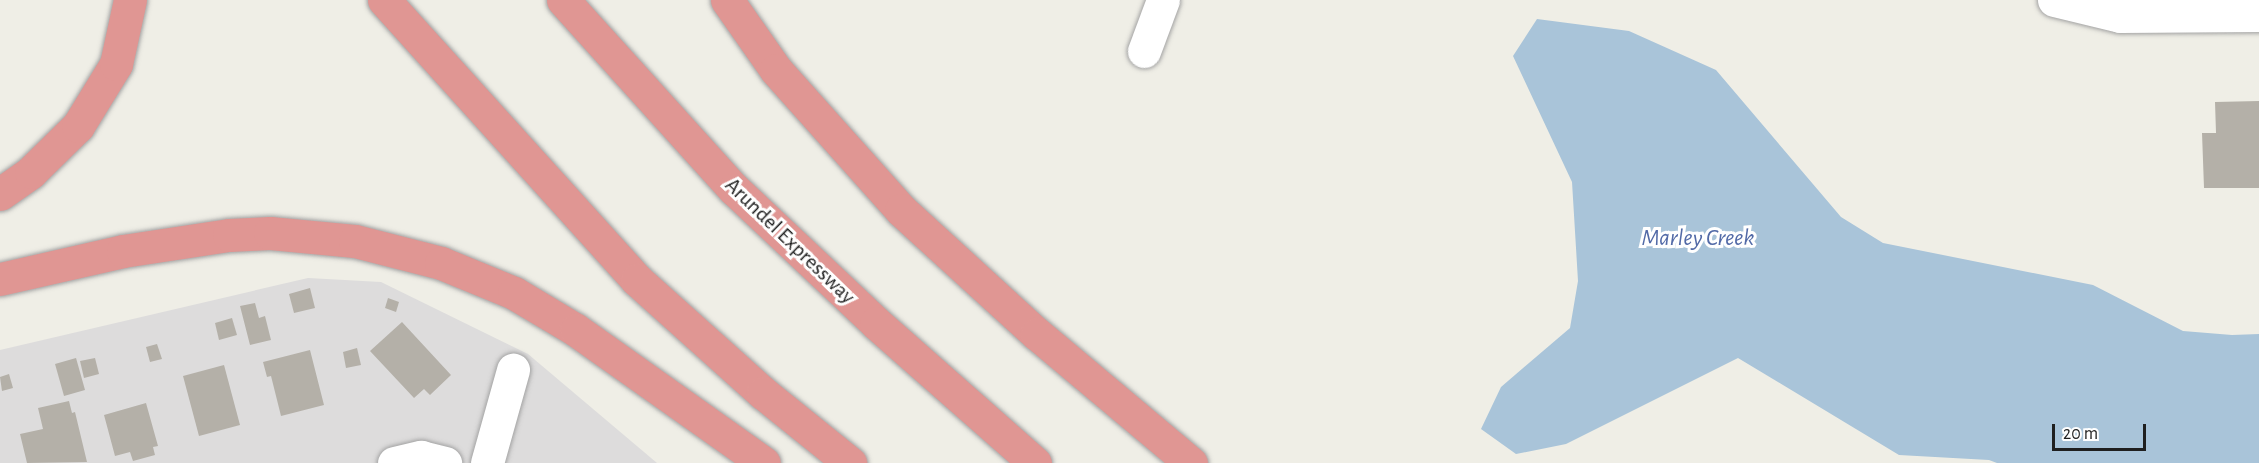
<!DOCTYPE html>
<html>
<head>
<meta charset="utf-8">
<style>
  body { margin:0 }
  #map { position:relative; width:2259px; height:463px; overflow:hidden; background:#efeee6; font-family:"Alegreya Sans",sans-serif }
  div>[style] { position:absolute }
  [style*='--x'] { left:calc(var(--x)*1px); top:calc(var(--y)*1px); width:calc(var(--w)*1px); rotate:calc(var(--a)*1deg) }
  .residential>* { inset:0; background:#dddcdc }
  .water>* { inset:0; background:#a9c4d9 }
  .building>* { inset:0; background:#b4b0a8 }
  .roads { filter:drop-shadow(0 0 2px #a3a3a3) drop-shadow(0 0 2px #a3a3a3) }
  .minor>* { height:33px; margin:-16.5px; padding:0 16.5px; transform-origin:16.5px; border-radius:16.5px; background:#fff }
  .highway>* { height:33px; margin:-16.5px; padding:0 16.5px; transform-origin:16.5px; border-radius:16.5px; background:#e09693 }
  span { translate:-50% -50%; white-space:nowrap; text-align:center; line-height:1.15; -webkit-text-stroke:6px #fff; paint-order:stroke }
  .street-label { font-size:22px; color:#1f1f1f }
  .water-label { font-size:24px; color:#526aa7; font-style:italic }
  .scale { position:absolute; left:2052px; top:424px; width:94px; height:27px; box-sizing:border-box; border:3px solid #1f1f1f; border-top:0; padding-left:8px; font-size:18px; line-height:21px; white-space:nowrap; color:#1f1f1f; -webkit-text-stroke:4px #fff; paint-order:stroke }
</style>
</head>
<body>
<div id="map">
  <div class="residential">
    <div style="clip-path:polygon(308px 278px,381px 282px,528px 354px,657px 463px,0 463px,0 350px)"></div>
  </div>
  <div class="water">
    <div style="clip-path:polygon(1537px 19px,1629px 31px,1716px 70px,1841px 217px,1883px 243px,2093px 285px,2183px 331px,2232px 335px,2259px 334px,2259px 463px,1997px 463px,1989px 460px,1899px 455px,1738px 358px,1566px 444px,1516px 454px,1481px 429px,1501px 387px,1570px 328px,1578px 281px,1572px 182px,1513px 56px)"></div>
  </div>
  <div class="building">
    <div style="clip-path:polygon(2259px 101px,2259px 188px,2204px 188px,2202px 133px,2216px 133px,2215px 102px)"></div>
    <div style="clip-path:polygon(310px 288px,315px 308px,294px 313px,289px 294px)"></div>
    <div style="clip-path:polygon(388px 298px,399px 302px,396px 312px,385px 308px)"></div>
    <div style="clip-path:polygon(255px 303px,259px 318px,265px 316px,271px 340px,250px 345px,240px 306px)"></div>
    <div style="clip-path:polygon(232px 318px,237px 335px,219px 340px,215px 323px)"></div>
    <div style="clip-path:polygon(402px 322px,451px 375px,430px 395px,424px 389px,414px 398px,370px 351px)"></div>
    <div style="clip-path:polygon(157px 344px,162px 359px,150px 362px,146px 347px)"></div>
    <div style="clip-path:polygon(357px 348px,361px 365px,346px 368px,343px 352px)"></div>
    <div style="clip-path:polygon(310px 350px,324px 405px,281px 416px,271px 376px,267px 377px,263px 362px)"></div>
    <div style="clip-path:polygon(76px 358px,85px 390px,64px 396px,55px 364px)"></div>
    <div style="clip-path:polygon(95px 358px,99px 374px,84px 378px,80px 361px)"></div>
    <div style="clip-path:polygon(224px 365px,240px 425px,199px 436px,183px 376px)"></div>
    <div style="clip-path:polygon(9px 374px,13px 388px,2px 391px,0 377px)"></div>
    <div style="clip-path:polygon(69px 401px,72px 413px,75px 412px,87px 462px,27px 463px,20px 434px,43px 429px,38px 408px)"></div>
    <div style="clip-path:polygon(146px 403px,158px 446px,153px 447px,155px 455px,133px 461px,130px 452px,115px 456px,104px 415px)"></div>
  </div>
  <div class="roads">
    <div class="minor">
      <div style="--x:2054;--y:0;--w:68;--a:13.6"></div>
      <div style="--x:2120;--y:16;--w:139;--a:-0.4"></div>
      <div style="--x:1144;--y:51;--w:54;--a:-69.6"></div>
      <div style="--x:394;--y:463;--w:28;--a:-13"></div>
      <div style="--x:421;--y:457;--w:25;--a:14"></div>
      <div style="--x:487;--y:463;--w:97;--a:-74.4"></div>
    </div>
    <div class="highway">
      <div style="--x:384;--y:0;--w:377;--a:47.9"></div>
      <div style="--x:637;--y:280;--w:169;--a:41.9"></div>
      <div style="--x:763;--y:393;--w:112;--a:38.8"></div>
      <div style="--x:563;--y:0;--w:255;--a:47.9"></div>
      <div style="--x:734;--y:189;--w:195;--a:43.3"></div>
      <div style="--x:876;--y:323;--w:212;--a:41.4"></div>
      <div style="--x:727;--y:0;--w:85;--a:55"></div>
      <div style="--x:776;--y:70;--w:188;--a:48.2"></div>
      <div style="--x:901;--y:210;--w:184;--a:42.4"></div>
      <div style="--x:1037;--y:334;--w:201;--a:40"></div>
      <div style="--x:0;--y:194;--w:38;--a:-35"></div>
      <div style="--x:31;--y:172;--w:66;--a:-44.4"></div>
      <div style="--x:78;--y:126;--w:73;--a:-58.5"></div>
      <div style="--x:116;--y:64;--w:66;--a:-77.7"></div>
      <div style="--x:0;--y:279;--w:126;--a:-12.8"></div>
      <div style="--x:123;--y:251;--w:107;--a:-8.6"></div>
      <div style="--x:229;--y:235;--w:41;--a:-2.8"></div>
      <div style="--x:270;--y:233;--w:85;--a:5.4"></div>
      <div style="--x:355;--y:241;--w:89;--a:14.3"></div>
      <div style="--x:441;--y:263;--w:79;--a:22.3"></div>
      <div style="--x:514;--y:293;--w:72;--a:30.8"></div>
      <div style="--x:576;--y:330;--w:230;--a:35.3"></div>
    </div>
  </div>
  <div class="street-label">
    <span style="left:790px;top:241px;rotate:44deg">Arundel Expressway</span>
  </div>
  <div class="water-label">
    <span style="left:1698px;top:239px">Marley Creek</span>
  </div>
  <div class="scale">20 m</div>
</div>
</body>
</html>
